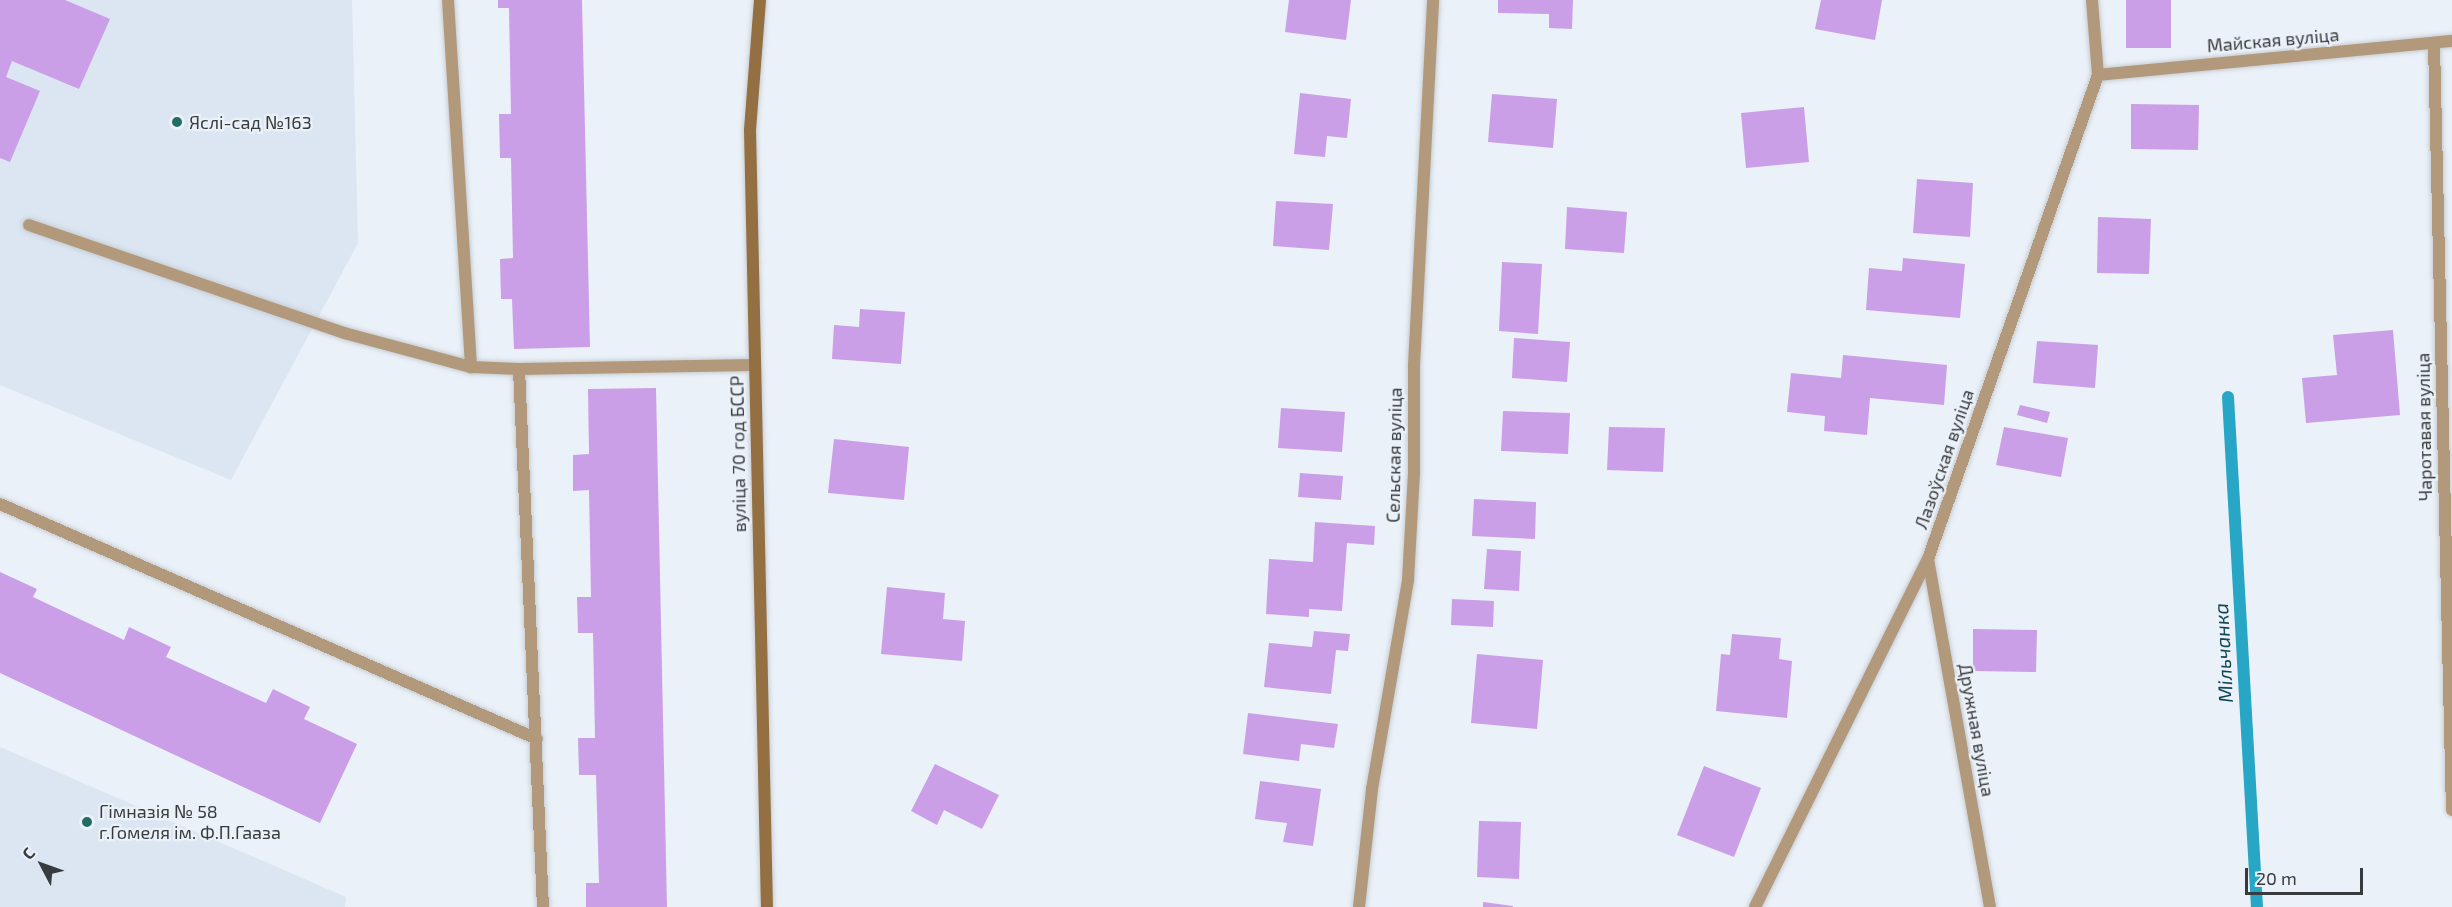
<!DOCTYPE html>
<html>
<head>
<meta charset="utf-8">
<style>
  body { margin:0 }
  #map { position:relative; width:2452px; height:907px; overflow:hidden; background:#ebf1f8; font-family:"Exo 2",sans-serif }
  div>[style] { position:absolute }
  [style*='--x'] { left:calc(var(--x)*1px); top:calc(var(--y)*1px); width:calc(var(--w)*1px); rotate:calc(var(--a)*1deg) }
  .built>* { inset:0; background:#dbe6f2 }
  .stream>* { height:12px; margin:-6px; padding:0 6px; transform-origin:6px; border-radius:6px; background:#27a6c5 }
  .building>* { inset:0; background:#cb9ee8 }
  .roads { filter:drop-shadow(0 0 2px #c7cdd3) drop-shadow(0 0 2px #c7cdd3) }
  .lane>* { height:12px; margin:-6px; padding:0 6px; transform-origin:6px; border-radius:6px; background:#b3997c }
  .street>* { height:12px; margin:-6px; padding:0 6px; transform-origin:6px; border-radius:6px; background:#b3997c }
  .secondary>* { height:12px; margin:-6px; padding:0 6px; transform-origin:6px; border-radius:6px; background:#936f42 }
  .dots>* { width:16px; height:16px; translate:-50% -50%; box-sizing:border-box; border:3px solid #ebf1f8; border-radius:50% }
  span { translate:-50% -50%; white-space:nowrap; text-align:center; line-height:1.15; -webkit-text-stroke:4.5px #ebf1f8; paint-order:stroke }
  .street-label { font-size:18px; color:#393c3f }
  .poi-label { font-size:18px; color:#393c3f }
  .left { translate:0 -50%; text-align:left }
  .water-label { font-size:20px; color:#134654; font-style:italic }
  .north { position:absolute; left:12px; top:835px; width:60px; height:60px; -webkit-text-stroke:4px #ebf1f8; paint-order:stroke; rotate:311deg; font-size:16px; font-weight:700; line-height:24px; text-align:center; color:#393c3f }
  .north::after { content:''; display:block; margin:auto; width:21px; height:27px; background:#393c3f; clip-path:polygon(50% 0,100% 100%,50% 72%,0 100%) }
  .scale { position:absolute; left:2245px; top:868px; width:118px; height:27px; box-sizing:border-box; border:3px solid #393c3f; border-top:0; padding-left:8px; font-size:18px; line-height:21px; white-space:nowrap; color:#393c3f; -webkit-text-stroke:4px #ebf1f8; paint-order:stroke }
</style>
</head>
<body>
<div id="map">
  <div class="built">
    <div style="clip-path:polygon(0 0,352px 0,358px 243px,231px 480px,0 385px)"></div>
    <div style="clip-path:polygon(0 747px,346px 897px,345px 907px,0 907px)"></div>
  </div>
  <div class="stream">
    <div style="--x:2228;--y:397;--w:511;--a:86.75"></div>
  </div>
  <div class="building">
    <div style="clip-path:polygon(0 0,65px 0,110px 19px,79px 89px,12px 61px,6px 77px,40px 91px,10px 162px,0 158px)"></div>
    <div style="clip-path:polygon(498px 0,582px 0,590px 347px,514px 349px,512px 299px,501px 299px,500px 259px,513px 258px,511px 158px,500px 158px,499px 114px,511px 114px,509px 8px,498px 8px)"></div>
    <div style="clip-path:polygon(1289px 0,1351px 0,1346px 40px,1285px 32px)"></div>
    <div style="clip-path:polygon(1498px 0,1573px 0,1572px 29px,1549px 28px,1549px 14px,1498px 13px)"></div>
    <div style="clip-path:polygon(1821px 0,1882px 0,1875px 40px,1815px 29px)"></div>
    <div style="clip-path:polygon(2126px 0,2171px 0,2171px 48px,2126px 48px)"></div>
    <div style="clip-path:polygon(1300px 93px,1351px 99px,1347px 138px,1327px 136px,1325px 157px,1294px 154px)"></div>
    <div style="clip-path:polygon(1492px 94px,1557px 99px,1553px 148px,1488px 142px)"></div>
    <div style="clip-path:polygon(2131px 104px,2199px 105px,2198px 150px,2131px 149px)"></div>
    <div style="clip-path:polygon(1804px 107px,1809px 162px,1746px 168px,1741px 113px)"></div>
    <div style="clip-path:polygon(1917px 179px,1973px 183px,1970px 237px,1913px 233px)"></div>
    <div style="clip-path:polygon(1276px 201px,1333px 204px,1329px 250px,1273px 246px)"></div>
    <div style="clip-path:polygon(1567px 207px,1627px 212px,1624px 253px,1565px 249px)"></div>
    <div style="clip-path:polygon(2098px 217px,2151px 219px,2149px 274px,2097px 273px)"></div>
    <div style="clip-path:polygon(1903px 258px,1965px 264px,1960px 318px,1866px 310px,1869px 268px,1902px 271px)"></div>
    <div style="clip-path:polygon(1502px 262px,1542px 264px,1538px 334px,1499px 331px)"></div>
    <div style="clip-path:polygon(860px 309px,905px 312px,901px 364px,832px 359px,834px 325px,859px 327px)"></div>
    <div style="clip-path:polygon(2393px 330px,2400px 415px,2306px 423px,2302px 378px,2337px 375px,2333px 335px)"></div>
    <div style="clip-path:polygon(1514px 338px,1570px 342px,1567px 382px,1512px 378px)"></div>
    <div style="clip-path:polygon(2037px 341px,2098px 345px,2095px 388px,2033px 383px)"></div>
    <div style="clip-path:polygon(1843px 355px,1947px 365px,1944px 405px,1870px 398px,1867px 435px,1824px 431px,1825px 416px,1787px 412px,1791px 373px,1841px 378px)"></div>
    <div style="clip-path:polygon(656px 388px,667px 907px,586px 907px,586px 883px,599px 883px,596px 775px,579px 775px,578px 738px,595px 738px,593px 633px,578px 633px,577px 597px,591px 597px,589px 490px,573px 491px,573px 455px,589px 454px,588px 389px)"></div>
    <div style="clip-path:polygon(2020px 405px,2050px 412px,2047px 423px,2017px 415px)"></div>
    <div style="clip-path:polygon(1281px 408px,1345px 412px,1342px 452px,1278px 448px)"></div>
    <div style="clip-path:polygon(1503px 411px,1570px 413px,1568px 454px,1501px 451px)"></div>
    <div style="clip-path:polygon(1609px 427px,1665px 428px,1663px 472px,1607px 470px)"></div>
    <div style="clip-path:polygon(2004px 427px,2068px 438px,2061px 477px,1996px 465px)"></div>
    <div style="clip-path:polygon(834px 439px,909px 447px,904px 500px,828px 493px)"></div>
    <div style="clip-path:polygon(1300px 473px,1343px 476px,1341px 500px,1298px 497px)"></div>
    <div style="clip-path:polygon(1474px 499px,1536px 502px,1535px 539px,1472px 536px)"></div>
    <div style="clip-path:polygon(1315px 522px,1375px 526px,1374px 545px,1347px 543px,1342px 611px,1309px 609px,1309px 617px,1266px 614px,1269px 559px,1313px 562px)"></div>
    <div style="clip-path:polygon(1487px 549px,1521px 551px,1519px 591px,1484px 589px)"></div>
    <div style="clip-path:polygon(0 572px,37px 589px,33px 597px,124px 640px,129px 627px,171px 647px,166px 657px,266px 703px,273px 689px,310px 707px,304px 719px,357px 744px,320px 823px,0 673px)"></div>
    <div style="clip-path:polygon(887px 587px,945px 593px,943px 619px,965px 621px,962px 661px,881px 654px)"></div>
    <div style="clip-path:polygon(1452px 599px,1494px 601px,1493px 627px,1451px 625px)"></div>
    <div style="clip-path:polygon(1973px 629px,2037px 630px,2036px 672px,1973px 671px)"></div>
    <div style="clip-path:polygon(1314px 631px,1350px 634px,1348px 651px,1336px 650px,1331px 694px,1264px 687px,1269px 643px,1312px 647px)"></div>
    <div style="clip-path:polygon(1732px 634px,1781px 638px,1779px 659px,1792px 661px,1787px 718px,1716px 711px,1721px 654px,1730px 655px)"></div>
    <div style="clip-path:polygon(1477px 654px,1543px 660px,1537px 729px,1471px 723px)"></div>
    <div style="clip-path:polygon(1248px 713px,1338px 724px,1334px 748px,1301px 744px,1299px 761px,1243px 754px)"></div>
    <div style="clip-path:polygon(935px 764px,999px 795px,982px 829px,944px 810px,937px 825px,911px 811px)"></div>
    <div style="clip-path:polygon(1704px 766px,1761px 788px,1734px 857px,1677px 835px)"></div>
    <div style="clip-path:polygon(1260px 781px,1321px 789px,1313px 846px,1283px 842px,1287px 823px,1255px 819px)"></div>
    <div style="clip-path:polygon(1479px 821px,1521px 822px,1519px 879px,1477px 877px)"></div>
    <div style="clip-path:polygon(1483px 902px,1513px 906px,1513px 907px,1483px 907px)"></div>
  </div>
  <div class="roads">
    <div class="lane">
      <div style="--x:448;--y:0;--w:368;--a:86.4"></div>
      <div style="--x:29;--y:225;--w:333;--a:18.9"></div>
      <div style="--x:344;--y:333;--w:131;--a:15"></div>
      <div style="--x:471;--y:367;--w:48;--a:2.4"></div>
      <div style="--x:519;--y:369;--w:234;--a:-1"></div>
      <div style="--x:519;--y:369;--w:539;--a:87.45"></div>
      <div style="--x:0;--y:504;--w:586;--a:23.63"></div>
    </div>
    <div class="street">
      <div style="--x:2434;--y:43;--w:767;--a:88.66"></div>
      <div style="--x:2098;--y:75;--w:356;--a:-5.5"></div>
      <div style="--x:1928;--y:559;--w:353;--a:79.9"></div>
      <div style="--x:1359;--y:907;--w:119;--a:-83.7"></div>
      <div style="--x:1372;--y:789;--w:212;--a:-80.2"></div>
      <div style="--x:1408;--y:580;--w:106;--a:-86.8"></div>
      <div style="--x:1414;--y:474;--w:109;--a:-90"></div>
      <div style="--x:1414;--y:365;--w:365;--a:-87"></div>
      <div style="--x:1755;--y:907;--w:389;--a:-63.6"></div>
      <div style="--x:1928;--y:559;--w:513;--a:-70.65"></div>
      <div style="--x:2098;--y:75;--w:75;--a:-94.6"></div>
    </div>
    <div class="secondary">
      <div style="--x:760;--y:0;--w:130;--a:94.4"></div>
      <div style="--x:750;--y:130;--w:777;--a:88.75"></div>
    </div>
  </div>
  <div class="dots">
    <div style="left:177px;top:122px;background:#246d64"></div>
    <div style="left:87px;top:822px;background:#246d64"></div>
  </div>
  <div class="street-label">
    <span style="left:2273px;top:40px;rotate:-5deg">Майская вуліца</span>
    <span style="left:2424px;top:427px;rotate:-91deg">Чаротавая вуліца</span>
    <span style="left:738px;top:454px;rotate:-91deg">вуліца 70 год БССР</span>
    <span style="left:1394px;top:455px;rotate:-89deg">Сельская вуліца</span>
    <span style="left:1944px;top:459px;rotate:-71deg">Лазоўская вуліца</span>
    <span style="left:1977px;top:730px;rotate:80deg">Дружная вуліца</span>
  </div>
  <div class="poi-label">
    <span class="left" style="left:189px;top:122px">Яслі-сад №163</span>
    <span class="left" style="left:99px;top:822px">Гімназія № 58<br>г.Гомеля ім. Ф.П.Гааза</span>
  </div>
  <div class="water-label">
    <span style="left:2223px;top:653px;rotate:-93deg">Мільчанка</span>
  </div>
  <div class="north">С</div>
  <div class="scale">20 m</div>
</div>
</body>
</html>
